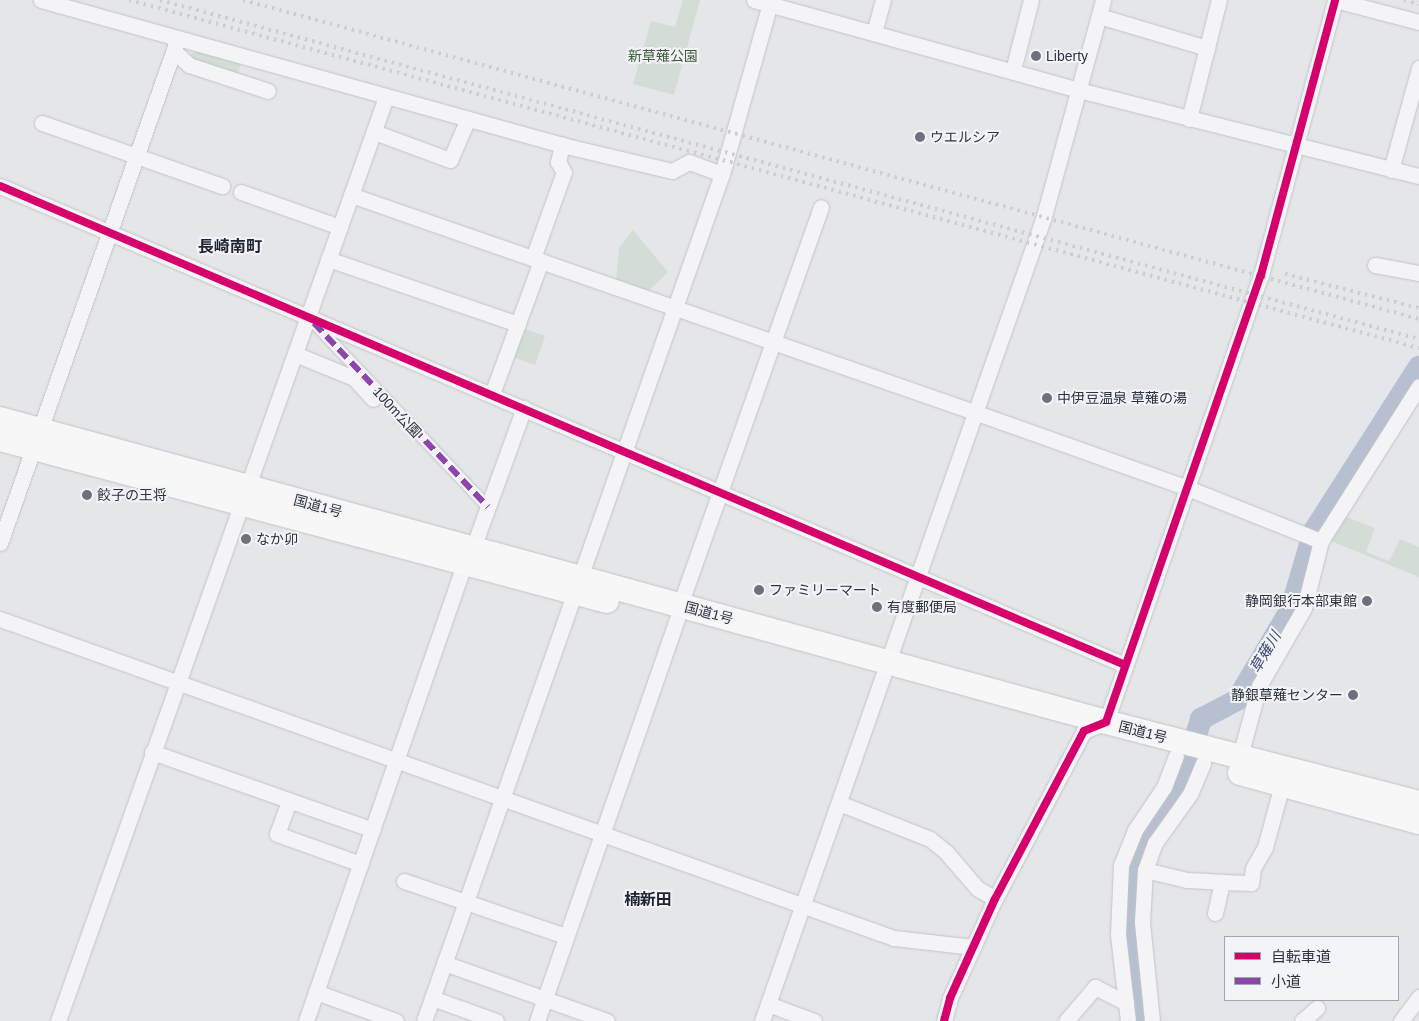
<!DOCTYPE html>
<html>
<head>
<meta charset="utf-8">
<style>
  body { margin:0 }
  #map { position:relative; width:1419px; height:1021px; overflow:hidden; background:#e5e6e9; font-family:Arial,"Noto Sans JP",sans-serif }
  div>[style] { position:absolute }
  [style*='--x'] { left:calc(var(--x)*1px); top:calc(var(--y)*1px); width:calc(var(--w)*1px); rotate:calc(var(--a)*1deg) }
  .green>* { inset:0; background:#d4dcd6 }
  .river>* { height:22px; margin:-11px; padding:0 11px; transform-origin:11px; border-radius:11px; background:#b7c0d0 }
  .roads { filter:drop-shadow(0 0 1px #c3c4c7) drop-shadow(0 0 1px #c3c4c7) }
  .pedestrian>* { height:11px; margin:-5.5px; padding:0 5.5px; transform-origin:5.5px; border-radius:5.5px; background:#f4f4f6 }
  .minor>* { height:15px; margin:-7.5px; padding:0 7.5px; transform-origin:7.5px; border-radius:7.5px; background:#f4f4f6 }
  .trunk>* { height:24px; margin:-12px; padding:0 12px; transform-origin:12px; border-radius:12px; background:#f7f7f8 }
  .rail>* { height:4px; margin-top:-2px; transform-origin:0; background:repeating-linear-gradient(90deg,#cdced1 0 2.5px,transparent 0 7.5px) }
  .quiet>* { height:6px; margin-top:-3px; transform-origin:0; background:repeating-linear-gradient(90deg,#8e44ad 0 12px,transparent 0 18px) }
  .cycleway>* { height:8px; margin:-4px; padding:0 4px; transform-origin:4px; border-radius:4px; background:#d6006c }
  .dots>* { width:14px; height:14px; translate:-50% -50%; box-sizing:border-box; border:2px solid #f3f4f8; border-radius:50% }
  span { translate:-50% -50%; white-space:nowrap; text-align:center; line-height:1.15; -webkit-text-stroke:4px #f3f4f8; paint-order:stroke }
  .park-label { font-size:14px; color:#3e5b3c }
  .poi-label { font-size:14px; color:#2d3240 }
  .left { translate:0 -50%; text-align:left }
  .right { translate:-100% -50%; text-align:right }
  .street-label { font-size:14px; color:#2d3240 }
  .water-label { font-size:15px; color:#3c4c70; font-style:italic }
  .quarter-label { font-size:16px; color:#1f2332; font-weight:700 }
  .legend { position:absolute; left:1224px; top:936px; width:175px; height:65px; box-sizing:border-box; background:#f3f4f8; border:1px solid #a4a6ae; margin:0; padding:6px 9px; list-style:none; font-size:15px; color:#2d3240 }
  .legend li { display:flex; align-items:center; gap:10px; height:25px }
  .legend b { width:25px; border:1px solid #a4a6ae }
</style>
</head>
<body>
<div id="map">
  <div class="green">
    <div style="clip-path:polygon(683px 0,700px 0,674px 95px,633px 84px,651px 21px,675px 27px)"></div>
    <div style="clip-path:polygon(198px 51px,242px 61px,237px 76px,194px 62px,189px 55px)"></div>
    <div style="clip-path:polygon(633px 230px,668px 272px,646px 293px,616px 281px,619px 248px)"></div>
    <div style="clip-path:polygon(522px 328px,545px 336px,535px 365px,512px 357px)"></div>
    <div style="clip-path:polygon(1339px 514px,1375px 528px,1366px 552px,1389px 561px,1400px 539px,1419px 547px,1419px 577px,1326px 539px)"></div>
  </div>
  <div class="river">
    <div style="--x:1140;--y:1021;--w:111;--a:-95.1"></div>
    <div style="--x:1130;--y:910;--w:36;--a:-87"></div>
    <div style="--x:1132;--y:874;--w:40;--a:-71.1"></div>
    <div style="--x:1145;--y:836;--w:41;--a:-54"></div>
    <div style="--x:1169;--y:803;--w:32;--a:-62"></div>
    <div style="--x:1184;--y:775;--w:59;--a:-73.1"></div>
    <div style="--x:1201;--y:719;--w:41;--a:-27.8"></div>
    <div style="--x:1237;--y:700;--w:106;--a:-59.3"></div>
    <div style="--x:1291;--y:609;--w:81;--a:-73.6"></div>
    <div style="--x:1314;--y:531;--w:195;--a:-57.4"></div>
  </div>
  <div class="roads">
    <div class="pedestrian">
      <div style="--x:312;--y:321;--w:256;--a:46.6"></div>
    </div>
    <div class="minor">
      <div style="--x:41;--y:0;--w:545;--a:15.54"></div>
      <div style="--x:566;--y:146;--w:109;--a:13.3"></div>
      <div style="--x:672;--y:171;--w:19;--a:-28"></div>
      <div style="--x:689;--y:162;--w:35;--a:20"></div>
      <div style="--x:754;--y:0;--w:337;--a:15.5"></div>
      <div style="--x:1079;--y:90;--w:351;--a:14.2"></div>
      <div style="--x:1335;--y:0;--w:87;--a:14.7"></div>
      <div style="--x:1099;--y:16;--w:113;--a:16.5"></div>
      <div style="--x:874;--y:33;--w:34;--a:-75"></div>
      <div style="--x:174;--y:51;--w:21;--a:43"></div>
      <div style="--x:189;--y:65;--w:83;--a:18.2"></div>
      <div style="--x:1013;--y:70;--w:72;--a:-75.6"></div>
      <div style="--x:1189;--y:119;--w:123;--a:-75.9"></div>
      <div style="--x:42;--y:123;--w:191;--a:19.3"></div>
      <div style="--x:374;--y:132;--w:81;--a:20.2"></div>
      <div style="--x:450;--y:160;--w:45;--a:-66.3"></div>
      <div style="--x:1391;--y:170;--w:106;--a:-74.6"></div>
      <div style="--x:0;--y:186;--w:1223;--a:23.06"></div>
      <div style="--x:241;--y:192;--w:105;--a:19.5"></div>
      <div style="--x:351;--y:195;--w:663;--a:19.2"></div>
      <div style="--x:977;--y:413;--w:221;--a:19.6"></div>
      <div style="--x:1185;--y:487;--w:146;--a:21.7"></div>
      <div style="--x:533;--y:258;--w:91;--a:-70.2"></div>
      <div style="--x:564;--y:172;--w:12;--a:-121"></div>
      <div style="--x:558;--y:162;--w:18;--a:-77"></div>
      <div style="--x:328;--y:259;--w:201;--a:18.9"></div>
      <div style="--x:1375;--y:265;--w:45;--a:10.3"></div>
      <div style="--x:295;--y:354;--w:64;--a:22.1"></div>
      <div style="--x:354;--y:378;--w:28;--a:48"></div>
      <div style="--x:492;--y:394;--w:142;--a:-69.8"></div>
      <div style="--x:0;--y:543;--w:535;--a:-70.58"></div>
      <div style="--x:473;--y:548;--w:149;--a:-70"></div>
      <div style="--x:680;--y:605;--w:422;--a:-70.5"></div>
      <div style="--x:0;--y:619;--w:949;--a:19.64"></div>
      <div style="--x:894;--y:938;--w:80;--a:6.5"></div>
      <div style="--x:152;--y:752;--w:234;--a:19.4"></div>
      <div style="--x:1240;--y:756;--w:73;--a:-74.8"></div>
      <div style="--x:1259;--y:686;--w:90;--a:-60"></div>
      <div style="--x:1304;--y:608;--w:69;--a:-75.8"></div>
      <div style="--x:1321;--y:541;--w:183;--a:-57.7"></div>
      <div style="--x:289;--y:801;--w:35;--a:110"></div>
      <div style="--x:277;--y:834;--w:89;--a:19.7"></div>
      <div style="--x:839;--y:803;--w:98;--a:21.6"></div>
      <div style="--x:930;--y:839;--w:21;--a:39"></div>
      <div style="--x:946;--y:852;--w:48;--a:49.3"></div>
      <div style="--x:977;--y:888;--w:21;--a:31"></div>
      <div style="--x:1145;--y:870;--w:43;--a:13.4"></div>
      <div style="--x:1187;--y:880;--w:35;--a:3"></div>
      <div style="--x:404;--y:881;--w:171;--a:18.8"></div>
      <div style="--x:1215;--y:913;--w:32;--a:-77"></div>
      <div style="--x:1222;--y:882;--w:29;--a:2"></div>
      <div style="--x:1251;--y:883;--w:15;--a:-82"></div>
      <div style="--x:1253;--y:868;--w:24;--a:-60"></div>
      <div style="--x:1265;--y:847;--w:64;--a:-74.7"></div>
      <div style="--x:444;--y:963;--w:173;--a:19.6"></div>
      <div style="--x:316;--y:992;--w:85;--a:19.9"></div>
      <div style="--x:432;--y:998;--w:68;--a:19.8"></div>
      <div style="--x:768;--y:1004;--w:49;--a:20.3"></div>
      <div style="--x:58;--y:1021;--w:980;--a:-70.46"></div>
      <div style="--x:306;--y:1021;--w:485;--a:-70.9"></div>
      <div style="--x:424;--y:1021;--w:898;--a:-70.62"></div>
      <div style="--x:722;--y:174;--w:181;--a:-74.3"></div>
      <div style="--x:537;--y:1021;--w:426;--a:-70.8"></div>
      <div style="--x:762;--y:1021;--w:853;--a:-70.69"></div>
      <div style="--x:1044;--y:216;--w:224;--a:-74.7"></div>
      <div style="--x:944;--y:1021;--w:24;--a:-75"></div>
      <div style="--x:950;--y:998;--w:109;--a:-65.6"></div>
      <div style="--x:995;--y:899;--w:190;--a:-62.1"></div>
      <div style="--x:1084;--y:731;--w:24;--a:-22"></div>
      <div style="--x:1106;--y:722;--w:473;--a:-70.9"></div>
      <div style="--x:1261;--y:275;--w:285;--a:-74.9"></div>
      <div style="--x:1066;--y:1021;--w:45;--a:-49.5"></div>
      <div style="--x:1095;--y:987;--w:35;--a:27"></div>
      <div style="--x:1128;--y:1021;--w:88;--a:-96.6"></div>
      <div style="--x:1118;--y:934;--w:69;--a:-87.5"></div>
      <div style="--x:1121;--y:865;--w:38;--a:-68"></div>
      <div style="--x:1135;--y:830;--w:52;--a:-56"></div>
      <div style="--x:1164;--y:787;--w:33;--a:-69"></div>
      <div style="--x:1152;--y:1021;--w:100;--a:-95.8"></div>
      <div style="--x:1142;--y:922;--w:52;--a:-86.7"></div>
      <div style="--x:1145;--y:870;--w:29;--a:-70"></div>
      <div style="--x:1155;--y:843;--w:60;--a:-54.5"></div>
      <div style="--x:1190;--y:794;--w:34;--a:-67"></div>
      <div style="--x:1302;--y:1021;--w:20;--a:-41"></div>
      <div style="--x:1401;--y:1021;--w:30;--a:-53"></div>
    </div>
    <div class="trunk">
      <div style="--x:0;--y:419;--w:1147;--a:15.32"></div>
      <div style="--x:1106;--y:722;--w:323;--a:14.5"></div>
      <div style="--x:0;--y:439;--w:628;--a:14.94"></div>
      <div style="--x:1240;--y:773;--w:186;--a:15.3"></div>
    </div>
  </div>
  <div class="rail">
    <div style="--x:129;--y:0;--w:1336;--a:15.1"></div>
    <div style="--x:160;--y:0;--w:1304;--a:15.07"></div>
    <div style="--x:243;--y:0;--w:1218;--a:15.18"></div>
    <div style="--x:1404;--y:0;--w:16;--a:15"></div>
    <div style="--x:1285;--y:274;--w:138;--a:14.2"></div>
  </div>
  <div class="quiet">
    <div style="--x:314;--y:323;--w:253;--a:46.6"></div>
  </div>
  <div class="cycleway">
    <div style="--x:0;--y:186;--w:1223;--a:23.06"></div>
    <div style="--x:944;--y:1021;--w:24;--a:-75"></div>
    <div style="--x:950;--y:998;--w:109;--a:-65.6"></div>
    <div style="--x:995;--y:899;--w:190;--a:-62.1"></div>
    <div style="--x:1084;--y:731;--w:24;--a:-22"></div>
    <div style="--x:1106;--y:722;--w:473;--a:-70.9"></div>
    <div style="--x:1261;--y:275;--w:285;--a:-74.9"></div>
  </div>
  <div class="dots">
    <div style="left:1036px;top:56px;background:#6d717b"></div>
    <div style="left:920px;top:137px;background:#6d717b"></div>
    <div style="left:1047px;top:398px;background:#6d717b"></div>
    <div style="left:87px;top:495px;background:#6d717b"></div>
    <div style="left:246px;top:539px;background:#6d717b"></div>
    <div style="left:759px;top:590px;background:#6d717b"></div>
    <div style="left:1367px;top:601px;background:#6d717b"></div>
    <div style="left:877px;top:607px;background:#6d717b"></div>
    <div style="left:1353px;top:695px;background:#6d717b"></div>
  </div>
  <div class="park-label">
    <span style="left:663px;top:56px">新草薙公園</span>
  </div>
  <div class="poi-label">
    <span class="left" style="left:1046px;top:56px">Liberty</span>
    <span class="left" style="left:930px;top:137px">ウエルシア</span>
    <span class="left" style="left:1057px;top:398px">中伊豆温泉 草薙の湯</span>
    <span class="left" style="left:97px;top:495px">餃子の王将</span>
    <span class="left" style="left:256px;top:539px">なか卯</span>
    <span class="left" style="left:769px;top:590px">ファミリーマート</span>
    <span class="right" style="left:1357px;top:601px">静岡銀行本部東館</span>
    <span class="left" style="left:887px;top:607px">有度郵便局</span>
    <span class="right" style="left:1343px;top:695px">静銀草薙センター</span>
  </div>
  <div class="street-label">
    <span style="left:397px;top:412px;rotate:47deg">100m公園</span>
    <span style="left:318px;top:506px;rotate:15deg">国道1号</span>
    <span style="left:709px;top:613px;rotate:15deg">国道1号</span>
    <span style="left:1143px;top:732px;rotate:14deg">国道1号</span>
  </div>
  <div class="water-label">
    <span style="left:1265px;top:652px;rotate:-59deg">草薙川</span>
  </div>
  <div class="quarter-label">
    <span style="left:230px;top:247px">長崎南町</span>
    <span style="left:648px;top:900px">楠新田</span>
  </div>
  <ul class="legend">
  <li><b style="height:6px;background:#d6006c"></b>自転車道</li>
  <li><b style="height:6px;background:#8e44ad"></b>小道</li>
  </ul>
</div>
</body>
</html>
